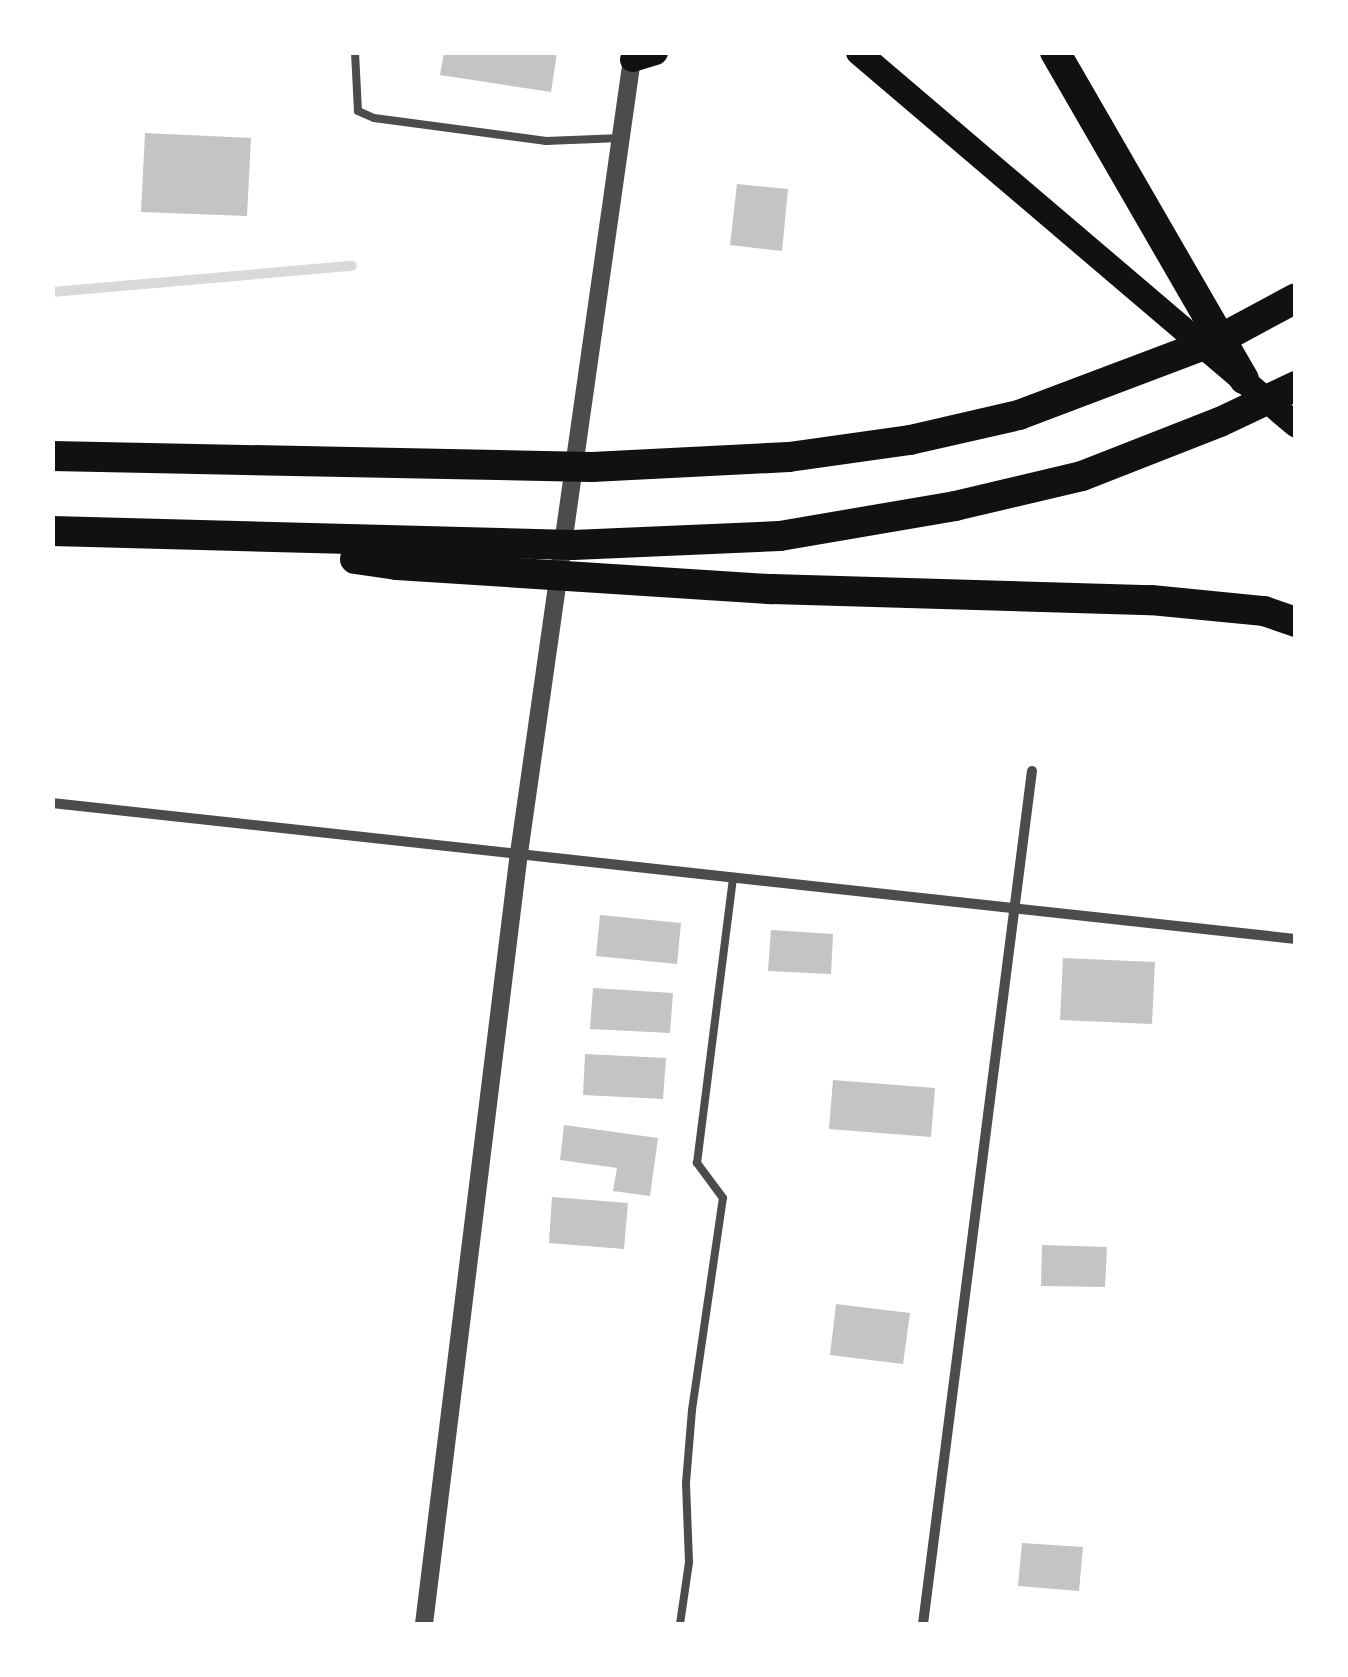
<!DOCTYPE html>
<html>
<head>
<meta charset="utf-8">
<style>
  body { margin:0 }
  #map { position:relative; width:1348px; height:1677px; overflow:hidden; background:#fff; font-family:Karla,sans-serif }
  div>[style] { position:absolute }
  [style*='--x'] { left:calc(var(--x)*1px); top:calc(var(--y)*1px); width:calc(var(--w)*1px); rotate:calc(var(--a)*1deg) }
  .stream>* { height:10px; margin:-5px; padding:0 5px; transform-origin:5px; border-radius:5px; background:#d9d9d9 }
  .building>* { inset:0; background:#c4c4c4 }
  .service>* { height:8px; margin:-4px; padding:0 4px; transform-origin:4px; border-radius:4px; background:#4c4c4c }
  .minor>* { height:10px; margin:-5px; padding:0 5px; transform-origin:5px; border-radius:5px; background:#4c4c4c }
  .tertiary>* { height:18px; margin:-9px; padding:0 9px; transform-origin:9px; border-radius:9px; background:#4c4c4c }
  .primary>* { height:25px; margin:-12.5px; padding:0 12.5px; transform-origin:12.5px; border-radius:12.5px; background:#111 }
  .motorway>* { height:30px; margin:-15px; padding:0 15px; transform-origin:15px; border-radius:15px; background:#111 }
  span { translate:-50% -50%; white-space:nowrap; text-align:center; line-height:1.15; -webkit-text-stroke:8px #fff; paint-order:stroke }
  .frame { position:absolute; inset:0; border:55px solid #fff; pointer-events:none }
</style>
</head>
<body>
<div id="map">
  <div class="stream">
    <div style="--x:52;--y:292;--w:301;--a:-5"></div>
  </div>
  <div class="building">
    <div style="clip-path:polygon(444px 52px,557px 52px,551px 92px,440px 75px)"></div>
    <div style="clip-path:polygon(145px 133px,251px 138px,247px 216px,141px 212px)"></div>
    <div style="clip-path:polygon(737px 184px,788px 189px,782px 251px,730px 245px)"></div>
    <div style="clip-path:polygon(600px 915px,681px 923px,677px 964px,596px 956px)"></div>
    <div style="clip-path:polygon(771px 930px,833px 934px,831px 974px,768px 971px)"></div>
    <div style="clip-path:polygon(1063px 958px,1155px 962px,1152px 1024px,1060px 1020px)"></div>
    <div style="clip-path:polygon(593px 988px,673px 993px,670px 1033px,590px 1029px)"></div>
    <div style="clip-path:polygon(585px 1054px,666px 1058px,663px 1099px,583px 1095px)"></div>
    <div style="clip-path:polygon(833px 1080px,935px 1088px,931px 1137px,829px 1129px)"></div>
    <div style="clip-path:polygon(564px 1125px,658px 1138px,650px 1196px,613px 1191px,617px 1168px,560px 1160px)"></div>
    <div style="clip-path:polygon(552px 1197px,628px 1203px,624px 1249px,549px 1243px)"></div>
    <div style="clip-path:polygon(1042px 1245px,1107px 1247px,1105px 1287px,1041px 1286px)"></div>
    <div style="clip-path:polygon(836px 1304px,910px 1313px,903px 1364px,830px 1355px)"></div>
    <div style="clip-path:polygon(1022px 1543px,1083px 1547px,1079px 1591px,1018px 1586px)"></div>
  </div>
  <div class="service">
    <div style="--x:355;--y:52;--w:59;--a:87.1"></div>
    <div style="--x:358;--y:111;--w:17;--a:24"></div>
    <div style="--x:374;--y:118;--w:174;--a:7.6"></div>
    <div style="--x:546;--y:141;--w:75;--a:-2.3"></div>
    <div style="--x:680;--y:1624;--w:63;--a:-81.7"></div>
    <div style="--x:689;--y:1562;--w:79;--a:-92.2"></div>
    <div style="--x:686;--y:1483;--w:73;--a:-85.3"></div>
    <div style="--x:692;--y:1410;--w:214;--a:-81.7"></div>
    <div style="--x:723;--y:1198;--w:44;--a:-126.6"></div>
    <div style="--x:697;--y:1163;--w:287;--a:-82.8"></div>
  </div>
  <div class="minor">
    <div style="--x:52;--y:803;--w:1251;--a:6.24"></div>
    <div style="--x:923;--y:1624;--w:860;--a:-82.72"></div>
  </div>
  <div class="tertiary">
    <div style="--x:424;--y:1624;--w:777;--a:-82.98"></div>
    <div style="--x:519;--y:853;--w:809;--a:-81.9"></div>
  </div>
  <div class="primary">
    <div style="--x:858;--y:52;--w:575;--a:40.42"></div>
    <div style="--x:632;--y:59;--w:24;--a:-17"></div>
  </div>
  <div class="motorway">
    <div style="--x:1055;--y:52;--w:378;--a:60"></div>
    <div style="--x:52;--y:456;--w:540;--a:1.17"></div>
    <div style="--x:592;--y:467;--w:197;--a:-2.9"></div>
    <div style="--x:789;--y:457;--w:122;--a:-8"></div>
    <div style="--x:910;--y:440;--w:112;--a:-12.9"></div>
    <div style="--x:1019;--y:415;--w:215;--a:-20.7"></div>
    <div style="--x:1220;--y:339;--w:86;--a:-28.3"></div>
    <div style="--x:52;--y:531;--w:521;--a:1.54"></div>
    <div style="--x:573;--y:545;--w:207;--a:-2.5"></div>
    <div style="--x:780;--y:536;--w:178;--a:-9.7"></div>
    <div style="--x:955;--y:506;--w:130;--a:-13.3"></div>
    <div style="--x:1082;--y:476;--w:148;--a:-21.4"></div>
    <div style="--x:1220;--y:422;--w:84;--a:-25.3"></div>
    <div style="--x:355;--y:559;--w:42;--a:8.1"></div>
    <div style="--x:397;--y:565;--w:376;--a:3.7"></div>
    <div style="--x:772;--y:589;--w:379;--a:1.7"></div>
    <div style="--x:1151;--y:600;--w:114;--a:5.6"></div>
    <div style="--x:1264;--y:611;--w:34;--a:19"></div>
  </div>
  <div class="frame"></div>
</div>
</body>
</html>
